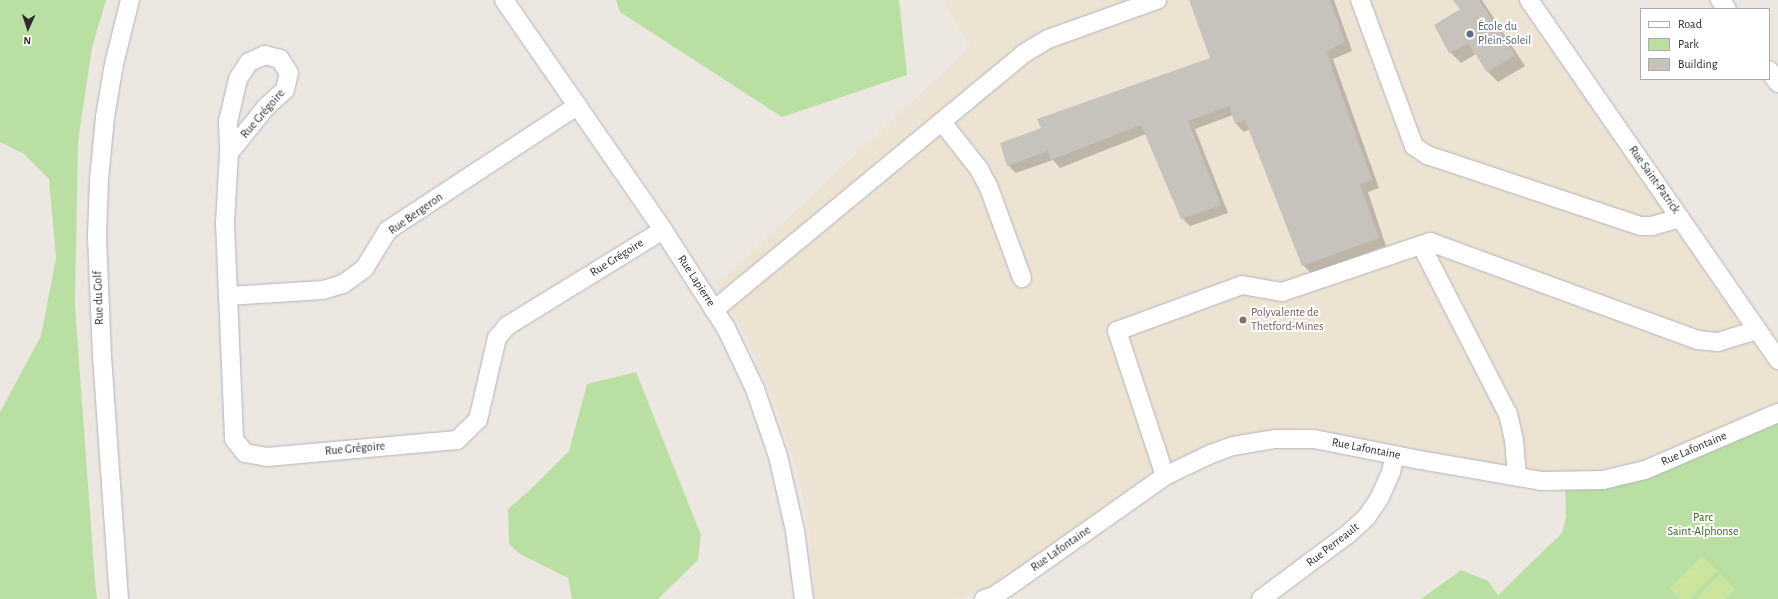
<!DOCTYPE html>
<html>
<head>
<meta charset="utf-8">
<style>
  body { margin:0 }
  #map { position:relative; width:1778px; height:599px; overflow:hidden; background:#ede7e1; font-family:"Alegreya Sans",sans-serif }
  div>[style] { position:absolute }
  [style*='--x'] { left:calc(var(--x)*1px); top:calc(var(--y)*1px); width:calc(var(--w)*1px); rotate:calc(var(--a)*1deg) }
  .education>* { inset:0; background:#ede3d2 }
  .green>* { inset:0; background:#badfa2 }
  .pitch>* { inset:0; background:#cbe59f }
  .shadow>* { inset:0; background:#0003 }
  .building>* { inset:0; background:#c6c2bc }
  .roads { filter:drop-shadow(0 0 1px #b1b3bc) drop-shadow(0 0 1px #b1b3bc) }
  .minor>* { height:18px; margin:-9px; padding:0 9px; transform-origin:9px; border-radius:9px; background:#fff }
  .dots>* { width:11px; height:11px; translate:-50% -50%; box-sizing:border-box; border:2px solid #fff; border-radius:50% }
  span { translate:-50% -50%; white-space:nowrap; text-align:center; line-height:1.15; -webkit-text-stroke:4px #fff; paint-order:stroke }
  .service-label { font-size:12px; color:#4e5e75 }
  .left { translate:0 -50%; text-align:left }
  .street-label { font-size:12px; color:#2d2d2d }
  .education-label { font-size:12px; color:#785e54 }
  .park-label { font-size:12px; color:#336621 }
  .legend { position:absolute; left:1640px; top:8px; width:130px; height:72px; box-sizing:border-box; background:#fff; border:1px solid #ababab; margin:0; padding:5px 7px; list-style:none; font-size:12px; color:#2d2d2d }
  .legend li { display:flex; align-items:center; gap:8px; height:20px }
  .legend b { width:20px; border:1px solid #ababab }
  .north { position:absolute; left:8px; top:8px; width:40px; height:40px; -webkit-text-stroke:3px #fff; paint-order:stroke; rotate:183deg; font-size:11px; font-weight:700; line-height:16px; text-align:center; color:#2d2d2d }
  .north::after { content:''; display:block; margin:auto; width:14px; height:18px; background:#2d2d2d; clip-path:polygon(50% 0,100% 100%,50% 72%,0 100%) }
</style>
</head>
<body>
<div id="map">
  <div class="education">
    <div style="clip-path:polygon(943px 0,1523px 0,1778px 361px,1778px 413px,1645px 470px,1565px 482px,1389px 443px,1280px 429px,1223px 439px,1147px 477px,998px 585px,956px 599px,815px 599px,808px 525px,798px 474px,779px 415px,755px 355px,718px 284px,970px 47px)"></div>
  </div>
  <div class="green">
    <div style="clip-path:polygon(0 0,106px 0,92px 48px,78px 141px,75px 305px,95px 582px,97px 599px,0 599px,0 412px,41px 336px,56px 258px,49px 179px,24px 154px,0 142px)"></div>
    <div style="clip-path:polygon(616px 0,899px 0,907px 75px,782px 117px,620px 12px)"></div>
    <div style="clip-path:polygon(636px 372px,701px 535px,698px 560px,658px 599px,572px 599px,568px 578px,520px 554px,509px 544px,508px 509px,531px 489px,569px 451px,587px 384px)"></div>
    <div style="clip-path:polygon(1778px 411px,1778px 599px,1421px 599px,1461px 570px,1488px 581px,1498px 595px,1562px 533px,1566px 517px,1565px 482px,1603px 480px)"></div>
  </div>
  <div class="pitch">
    <div style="clip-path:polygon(1702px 556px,1717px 571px,1690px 599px,1681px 599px,1670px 589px)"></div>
    <div style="clip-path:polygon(1720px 574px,1735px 589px,1725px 599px,1696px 599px)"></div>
  </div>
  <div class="shadow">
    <div style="clip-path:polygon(1190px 0,1334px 0,1352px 51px,1333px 59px,1379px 188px,1368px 192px,1386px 246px,1311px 273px,1303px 265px,1250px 129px,1244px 132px,1236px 124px,1233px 115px,1195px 129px,1228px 213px,1190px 226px,1182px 218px,1146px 134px,1060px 168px,1053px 160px,1016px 173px,1008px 165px,1043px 128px,1211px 58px)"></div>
    <div style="clip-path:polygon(1454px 0,1482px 0,1525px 66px,1498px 82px,1487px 71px,1476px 54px,1461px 63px,1450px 52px,1461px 9px)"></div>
  </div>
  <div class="building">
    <div style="clip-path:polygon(1189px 0,1330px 0,1345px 42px,1326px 51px,1372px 180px,1360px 184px,1379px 238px,1302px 266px,1245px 120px,1235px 124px,1229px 106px,1188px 121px,1221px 205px,1181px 219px,1141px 125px,1051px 160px,1048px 151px,1007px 166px,1000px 143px,1041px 128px,1037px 119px,1210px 58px)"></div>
    <div style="clip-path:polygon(1453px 0,1479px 0,1515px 55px,1487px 72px,1468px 43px,1449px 53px,1434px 25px,1460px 9px)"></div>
  </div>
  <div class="roads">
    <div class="minor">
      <div style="--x:504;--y:0;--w:280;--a:55.3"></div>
      <div style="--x:663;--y:230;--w:117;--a:57.3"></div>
      <div style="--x:726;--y:328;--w:68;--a:64.6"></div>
      <div style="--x:755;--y:389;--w:71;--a:71.1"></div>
      <div style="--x:778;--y:456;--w:77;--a:77.2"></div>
      <div style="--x:795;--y:531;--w:69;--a:82.5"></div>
      <div style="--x:1360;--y:0;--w:156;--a:69.7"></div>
      <div style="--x:1414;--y:146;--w:16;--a:35"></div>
      <div style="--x:1427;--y:155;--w:225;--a:18.4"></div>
      <div style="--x:1641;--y:226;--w:11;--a:0"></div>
      <div style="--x:1652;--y:226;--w:29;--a:-16"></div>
      <div style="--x:1529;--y:0;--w:438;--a:55.3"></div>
      <div style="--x:1720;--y:0;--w:11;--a:52"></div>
      <div style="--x:1769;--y:70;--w:16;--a:55"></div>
      <div style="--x:942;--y:122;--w:60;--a:51.8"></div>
      <div style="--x:979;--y:169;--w:21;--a:62"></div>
      <div style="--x:989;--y:188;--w:96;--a:69.9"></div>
      <div style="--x:229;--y:153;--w:59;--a:-51.2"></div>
      <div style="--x:266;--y:107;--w:25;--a:-42"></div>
      <div style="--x:285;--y:90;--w:17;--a:-77"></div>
      <div style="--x:289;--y:73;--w:17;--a:-123"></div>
      <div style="--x:280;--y:59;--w:16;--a:-165"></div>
      <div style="--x:265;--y:55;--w:17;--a:156"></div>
      <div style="--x:249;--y:62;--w:20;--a:123"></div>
      <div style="--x:238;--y:79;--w:44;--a:103.1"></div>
      <div style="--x:228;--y:122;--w:31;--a:88"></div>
      <div style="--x:229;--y:153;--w:70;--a:93.3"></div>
      <div style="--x:225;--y:223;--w:216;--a:87.6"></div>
      <div style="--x:234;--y:439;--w:18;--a:52"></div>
      <div style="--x:245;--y:453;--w:22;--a:10"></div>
      <div style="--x:267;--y:457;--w:191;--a:-5.1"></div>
      <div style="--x:457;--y:440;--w:29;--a:-44"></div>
      <div style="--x:478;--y:420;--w:84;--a:-77"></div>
      <div style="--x:497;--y:338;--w:16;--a:-50"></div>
      <div style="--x:507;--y:326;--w:183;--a:-31.6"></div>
      <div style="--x:1421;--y:245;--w:190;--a:62.8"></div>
      <div style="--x:1508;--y:414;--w:28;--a:77"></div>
      <div style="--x:1514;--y:441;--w:36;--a:85"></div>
      <div style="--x:228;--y:296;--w:95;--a:-3.6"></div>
      <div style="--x:323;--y:290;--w:21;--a:-17"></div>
      <div style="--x:343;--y:284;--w:26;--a:-36"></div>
      <div style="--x:364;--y:269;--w:46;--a:-58.4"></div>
      <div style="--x:388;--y:230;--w:227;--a:-33.3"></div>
      <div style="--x:714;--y:310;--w:401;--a:-39.6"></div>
      <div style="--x:1023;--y:54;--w:29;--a:-31"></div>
      <div style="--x:1048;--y:39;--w:116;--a:-19.7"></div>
      <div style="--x:1165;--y:476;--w:153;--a:-108.3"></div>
      <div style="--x:1117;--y:331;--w:133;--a:-20.2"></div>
      <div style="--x:1242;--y:285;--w:41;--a:9.9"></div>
      <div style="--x:1282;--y:292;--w:156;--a:-18.7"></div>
      <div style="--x:1430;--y:242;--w:285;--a:20.1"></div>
      <div style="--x:1698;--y:340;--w:20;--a:6"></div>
      <div style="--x:1718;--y:342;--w:41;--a:-17.1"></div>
      <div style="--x:119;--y:599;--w:244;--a:-94"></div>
      <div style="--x:102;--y:356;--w:121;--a:-92.4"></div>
      <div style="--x:97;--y:235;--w:55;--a:-87.9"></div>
      <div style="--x:99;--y:180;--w:63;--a:-84.6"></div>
      <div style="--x:105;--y:117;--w:54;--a:-80.4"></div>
      <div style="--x:114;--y:64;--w:66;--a:-76"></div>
      <div style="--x:984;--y:599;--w:10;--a:-17"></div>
      <div style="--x:994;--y:596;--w:30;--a:-34"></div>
      <div style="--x:1019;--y:579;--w:179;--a:-35.2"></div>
      <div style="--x:1165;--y:476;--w:51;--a:-25.6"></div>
      <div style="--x:1211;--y:454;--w:23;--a:-20"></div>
      <div style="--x:1233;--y:446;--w:43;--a:-9.5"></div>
      <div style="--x:1275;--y:439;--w:39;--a:0"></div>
      <div style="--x:1314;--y:439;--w:108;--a:11.2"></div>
      <div style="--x:1420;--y:460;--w:123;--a:9.8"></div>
      <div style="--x:1541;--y:481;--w:62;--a:-0.9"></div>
      <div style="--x:1603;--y:480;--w:43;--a:-13.4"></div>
      <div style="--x:1645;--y:470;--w:145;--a:-23.2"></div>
      <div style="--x:1261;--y:599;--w:107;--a:-36.7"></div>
      <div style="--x:1347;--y:535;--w:25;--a:-42"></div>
      <div style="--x:1366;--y:518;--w:25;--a:-56"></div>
      <div style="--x:1380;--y:497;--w:27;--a:-66"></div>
      <div style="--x:1391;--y:472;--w:17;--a:-77"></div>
    </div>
  </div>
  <div class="dots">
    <div style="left:1470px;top:34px;background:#5c6f8a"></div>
    <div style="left:1243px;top:320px;background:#8d6e63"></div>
  </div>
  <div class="service-label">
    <span class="left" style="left:1478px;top:34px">École du<br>Plein-Soleil</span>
  </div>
  <div class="street-label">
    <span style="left:263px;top:114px;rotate:-49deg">Rue Grégoire</span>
    <span style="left:1654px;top:180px;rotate:55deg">Rue Saint-Patrick</span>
    <span style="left:416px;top:214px;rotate:-35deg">Rue Bergeron</span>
    <span style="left:617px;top:258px;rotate:-32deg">Rue Grégoire</span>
    <span style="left:696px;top:281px;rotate:57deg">Rue Lapierre</span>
    <span style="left:99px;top:298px;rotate:-92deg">Rue du Golf</span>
    <span style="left:355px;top:449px;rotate:-5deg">Rue Grégoire</span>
    <span style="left:1366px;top:449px;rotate:11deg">Rue Lafontaine</span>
    <span style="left:1694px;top:449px;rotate:-23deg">Rue Lafontaine</span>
    <span style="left:1333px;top:545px;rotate:-38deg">Rue Perreault</span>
    <span style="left:1061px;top:549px;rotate:-35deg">Rue Lafontaine</span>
  </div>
  <div class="education-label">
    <span class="left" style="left:1251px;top:320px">Polyvalente de<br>Thetford-Mines</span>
  </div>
  <div class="park-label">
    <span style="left:1703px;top:525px">Parc<br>Saint-Alphonse</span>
  </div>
  <ul class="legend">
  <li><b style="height:5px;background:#fff"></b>Road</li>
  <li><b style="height:11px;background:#badfa2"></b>Park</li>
  <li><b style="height:11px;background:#c6c2bc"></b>Building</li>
  </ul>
  <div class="north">N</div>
</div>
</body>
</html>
